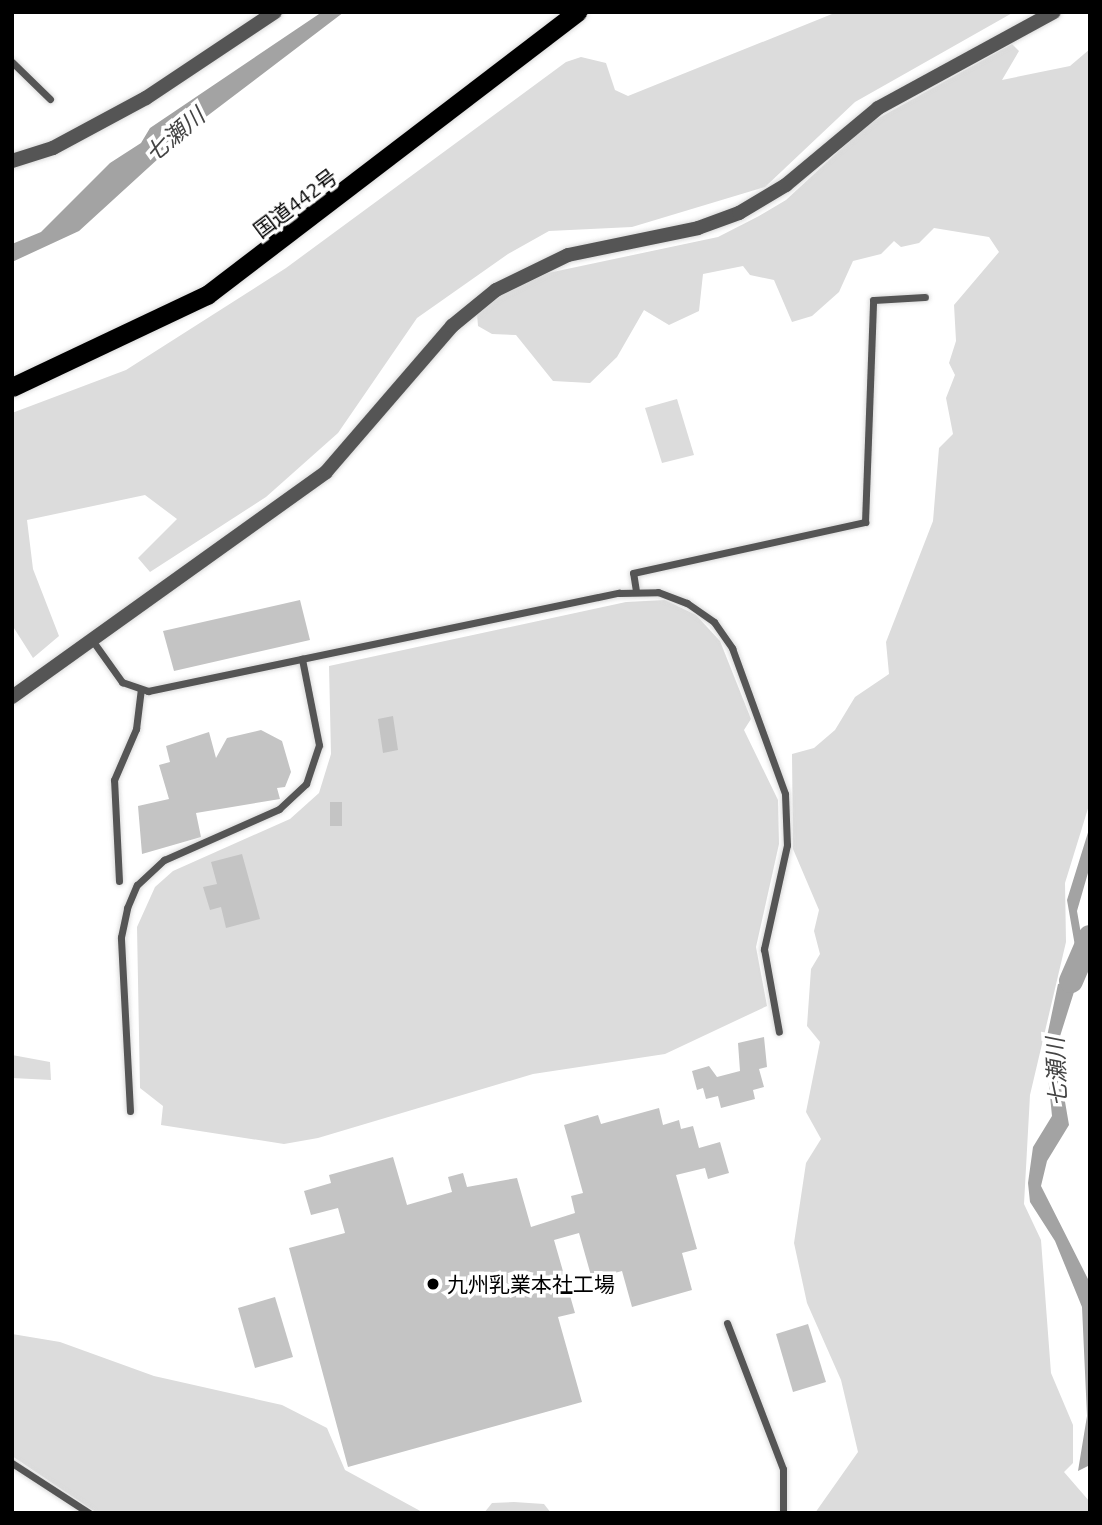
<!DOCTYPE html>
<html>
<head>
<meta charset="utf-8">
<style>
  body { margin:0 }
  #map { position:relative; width:1102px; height:1525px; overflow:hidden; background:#fff; font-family:Ubuntu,"Noto Sans JP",sans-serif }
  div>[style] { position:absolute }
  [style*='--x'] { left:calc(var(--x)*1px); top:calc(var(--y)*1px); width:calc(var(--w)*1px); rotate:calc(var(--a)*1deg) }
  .green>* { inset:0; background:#dcdcdc }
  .water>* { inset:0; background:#a3a3a3 }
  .river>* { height:24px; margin:-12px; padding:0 12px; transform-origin:12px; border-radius:12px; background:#a3a3a3 }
  .building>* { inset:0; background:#c4c4c4 }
  .roads { filter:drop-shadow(0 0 2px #dbdbdb) drop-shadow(0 0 2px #dbdbdb) }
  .service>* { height:7px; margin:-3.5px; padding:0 3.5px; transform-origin:3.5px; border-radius:3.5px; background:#555 }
  .minor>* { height:14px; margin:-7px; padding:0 7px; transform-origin:7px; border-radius:7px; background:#555 }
  .tertiary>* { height:14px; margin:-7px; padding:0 7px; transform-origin:7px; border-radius:7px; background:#555 }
  .trunk>* { height:19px; margin:-9.5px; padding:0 9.5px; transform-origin:9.5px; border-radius:9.5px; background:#000 }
  .dots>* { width:19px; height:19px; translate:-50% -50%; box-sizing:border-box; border:4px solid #fff; border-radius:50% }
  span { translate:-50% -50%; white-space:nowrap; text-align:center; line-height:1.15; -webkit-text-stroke:7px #fff; paint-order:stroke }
  .street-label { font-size:21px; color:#000 }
  .poi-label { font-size:21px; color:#000 }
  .left { translate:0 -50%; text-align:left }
  .water-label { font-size:23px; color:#444; font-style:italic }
  .frame { position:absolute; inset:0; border:14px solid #000; pointer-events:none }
</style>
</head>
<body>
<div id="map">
  <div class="green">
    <div style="clip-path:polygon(837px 12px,1014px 12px,855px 102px,765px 187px,632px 227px,549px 231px,508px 254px,417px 318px,338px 433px,266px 497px,150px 572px,138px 558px,177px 519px,145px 495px,27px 520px,33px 569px,59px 636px,33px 658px,12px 625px,12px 413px,126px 370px,286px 268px,566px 62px,581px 57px,606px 63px,615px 90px,628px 96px)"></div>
    <div style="clip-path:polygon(1012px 44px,1019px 51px,1002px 80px,1070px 66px,1090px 49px,1090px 802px,1065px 883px,1066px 942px,1030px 1095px,1024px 1204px,1041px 1240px,1051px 1373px,1073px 1425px,1073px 1463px,1064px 1472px,1090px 1502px,1090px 1513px,815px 1513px,858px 1452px,841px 1380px,807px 1303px,794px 1243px,806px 1163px,821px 1139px,806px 1112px,820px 1042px,807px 1026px,811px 969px,820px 954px,814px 931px,819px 910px,793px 849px,792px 754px,814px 748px,835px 730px,855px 697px,889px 674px,886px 642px,933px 521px,939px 448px,953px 434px,946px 398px,955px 375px,949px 363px,956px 341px,954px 305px,999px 252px,989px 237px,934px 228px,919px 243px,901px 247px,894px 241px,881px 254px,853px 261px,839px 292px,812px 316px,792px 322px,774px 280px,750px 275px,743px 266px,703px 274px,699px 311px,669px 325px,644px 310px,617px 357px,590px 383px,553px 381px,516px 335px,492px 334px,478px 326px,477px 314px,485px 301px,548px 273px,718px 237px,759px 216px,786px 200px,868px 124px)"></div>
    <div style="clip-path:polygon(677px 399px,694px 455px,662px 463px,645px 408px)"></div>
    <div style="clip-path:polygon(665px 600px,696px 615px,720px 641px,751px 719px,744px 730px,778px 800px,779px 844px,756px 947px,767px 1006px,665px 1054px,533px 1074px,318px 1138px,284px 1144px,161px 1125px,163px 1106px,140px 1088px,137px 927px,155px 887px,173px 871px,290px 819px,319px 793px,331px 754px,329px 666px,626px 602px)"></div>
    <div style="clip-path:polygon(12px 1055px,50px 1062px,51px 1080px,12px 1078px)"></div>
    <div style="clip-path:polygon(12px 1334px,60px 1342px,154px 1376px,282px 1405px,327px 1428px,345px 1470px,424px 1513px,97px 1513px,12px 1456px)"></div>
    <div style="clip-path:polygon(514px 1502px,544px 1504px,551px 1513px,484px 1513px,492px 1503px)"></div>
  </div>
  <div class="water">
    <div style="clip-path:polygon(322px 12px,344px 12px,194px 126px,79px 231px,12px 262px,12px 244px,41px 232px,110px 163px,141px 143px,150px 128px)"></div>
    <div style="clip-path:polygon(1090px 826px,1090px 866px,1077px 911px,1085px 957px,1056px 1049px,1069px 1125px,1047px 1161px,1041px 1186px,1090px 1283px,1090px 1465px,1078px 1471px,1087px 1416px,1082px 1307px,1055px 1241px,1030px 1202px,1028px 1183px,1033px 1147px,1052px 1116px,1045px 1046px,1058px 984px,1070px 981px,1075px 946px,1067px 900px)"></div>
  </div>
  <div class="river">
    <div style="--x:1071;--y:981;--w:48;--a:-66.6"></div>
  </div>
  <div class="building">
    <div style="clip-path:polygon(300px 600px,310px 640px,174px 671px,163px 631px)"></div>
    <div style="clip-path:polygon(393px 716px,398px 750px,383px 753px,378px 719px)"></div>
    <div style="clip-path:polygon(261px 730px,282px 741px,291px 772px,285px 787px,277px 788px,280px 799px,196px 813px,201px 837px,142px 854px,138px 806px,169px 799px,159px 765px,170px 762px,166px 746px,209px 732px,216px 758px,227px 738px)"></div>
    <div style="clip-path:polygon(330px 802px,342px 802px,342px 826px,330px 826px)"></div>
    <div style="clip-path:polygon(242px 854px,260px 919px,226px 928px,221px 907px,210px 910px,203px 887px,217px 884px,211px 862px)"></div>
    <div style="clip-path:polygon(764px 1037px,767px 1067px,759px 1069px,764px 1087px,753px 1090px,755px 1099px,721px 1108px,718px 1096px,706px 1099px,703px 1088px,697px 1090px,692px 1071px,709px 1066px,717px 1077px,740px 1071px,738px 1043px)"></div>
    <div style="clip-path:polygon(659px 1108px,663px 1125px,679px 1120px,681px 1129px,693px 1126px,699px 1148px,720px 1142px,729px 1173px,708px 1179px,705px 1168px,676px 1175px,697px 1249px,682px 1253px,692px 1290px,632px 1307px,622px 1271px,592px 1279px,579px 1233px,554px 1240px,575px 1313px,558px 1317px,582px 1402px,348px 1467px,289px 1248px,345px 1233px,338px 1208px,311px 1215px,304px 1191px,331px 1183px,329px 1175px,393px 1157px,407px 1205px,452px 1192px,448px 1177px,463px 1173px,467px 1187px,517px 1178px,531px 1227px,575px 1213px,571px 1196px,583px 1193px,564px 1125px,598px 1115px,601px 1124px)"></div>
    <div style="clip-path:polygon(275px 1297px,293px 1357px,255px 1368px,238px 1308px)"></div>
    <div style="clip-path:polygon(808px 1324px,826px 1382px,793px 1392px,776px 1334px)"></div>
  </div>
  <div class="roads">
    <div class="service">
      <div style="--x:12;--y:62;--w:53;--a:44.2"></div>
      <div style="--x:636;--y:591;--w:18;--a:-99"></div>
      <div style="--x:633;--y:573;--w:238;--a:-12.4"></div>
      <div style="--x:865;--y:522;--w:222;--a:-87.9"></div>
      <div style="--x:873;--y:300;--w:52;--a:-3.3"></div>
      <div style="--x:92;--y:640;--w:52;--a:54.5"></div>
      <div style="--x:122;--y:682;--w:28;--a:19"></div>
      <div style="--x:148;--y:691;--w:481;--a:-11.8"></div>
      <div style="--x:619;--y:593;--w:39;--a:-1"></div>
      <div style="--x:658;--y:592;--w:31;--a:21"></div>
      <div style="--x:687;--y:603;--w:33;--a:35"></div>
      <div style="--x:714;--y:622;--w:32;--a:55"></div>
      <div style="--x:732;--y:648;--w:155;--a:70"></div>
      <div style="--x:785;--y:794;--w:51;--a:87.8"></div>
      <div style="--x:787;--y:845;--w:107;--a:102.5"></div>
      <div style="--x:764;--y:949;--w:84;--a:79.8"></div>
      <div style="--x:119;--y:881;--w:101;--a:-92.8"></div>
      <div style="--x:114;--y:780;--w:56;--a:-66.7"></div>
      <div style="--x:136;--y:729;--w:39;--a:-83"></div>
      <div style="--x:130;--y:1111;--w:174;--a:-93"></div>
      <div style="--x:121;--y:937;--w:30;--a:-78"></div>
      <div style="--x:127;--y:908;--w:25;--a:-67"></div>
      <div style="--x:137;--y:885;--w:37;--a:-43"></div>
      <div style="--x:164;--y:860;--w:126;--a:-23.9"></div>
      <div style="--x:279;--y:809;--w:37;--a:-43"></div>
      <div style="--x:306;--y:784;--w:41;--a:-71.6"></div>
      <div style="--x:319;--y:745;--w:88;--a:-101.2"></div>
      <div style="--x:727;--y:1323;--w:156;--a:69"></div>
      <div style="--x:783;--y:1469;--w:44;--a:90"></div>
      <div style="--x:12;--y:1463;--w:92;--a:33"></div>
    </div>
    <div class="minor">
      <div style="--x:12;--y:161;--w:43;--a:-17.6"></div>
      <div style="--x:53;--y:148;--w:106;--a:-28.3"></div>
      <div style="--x:146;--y:98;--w:155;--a:-33.7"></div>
    </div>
    <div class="tertiary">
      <div style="--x:12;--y:697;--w:386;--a:-35.6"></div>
      <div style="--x:326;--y:472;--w:193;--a:-49.2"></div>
      <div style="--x:452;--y:326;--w:57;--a:-39.3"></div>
      <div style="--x:496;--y:290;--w:80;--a:-25.9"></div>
      <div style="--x:568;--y:255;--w:133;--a:-11.7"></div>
      <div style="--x:698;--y:228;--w:44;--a:-20.1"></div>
      <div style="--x:739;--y:213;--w:55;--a:-30.8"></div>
      <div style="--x:786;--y:185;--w:120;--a:-39.9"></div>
      <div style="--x:878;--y:108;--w:200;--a:-28.6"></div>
    </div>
    <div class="trunk">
      <div style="--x:12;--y:387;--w:216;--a:-25.3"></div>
      <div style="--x:207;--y:295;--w:466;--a:-37.4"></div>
    </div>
  </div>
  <div class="dots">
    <div style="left:433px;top:1284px;background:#000"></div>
  </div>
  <div class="street-label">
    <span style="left:295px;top:203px;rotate:-37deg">国道442号</span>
  </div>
  <div class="poi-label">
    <span class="left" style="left:447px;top:1284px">九州乳業本社工場</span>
  </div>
  <div class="water-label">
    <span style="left:175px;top:135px;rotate:-40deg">七瀬川</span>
    <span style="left:1057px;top:1072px;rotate:-93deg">七瀬川</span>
  </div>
  <div class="frame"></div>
</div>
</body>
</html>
